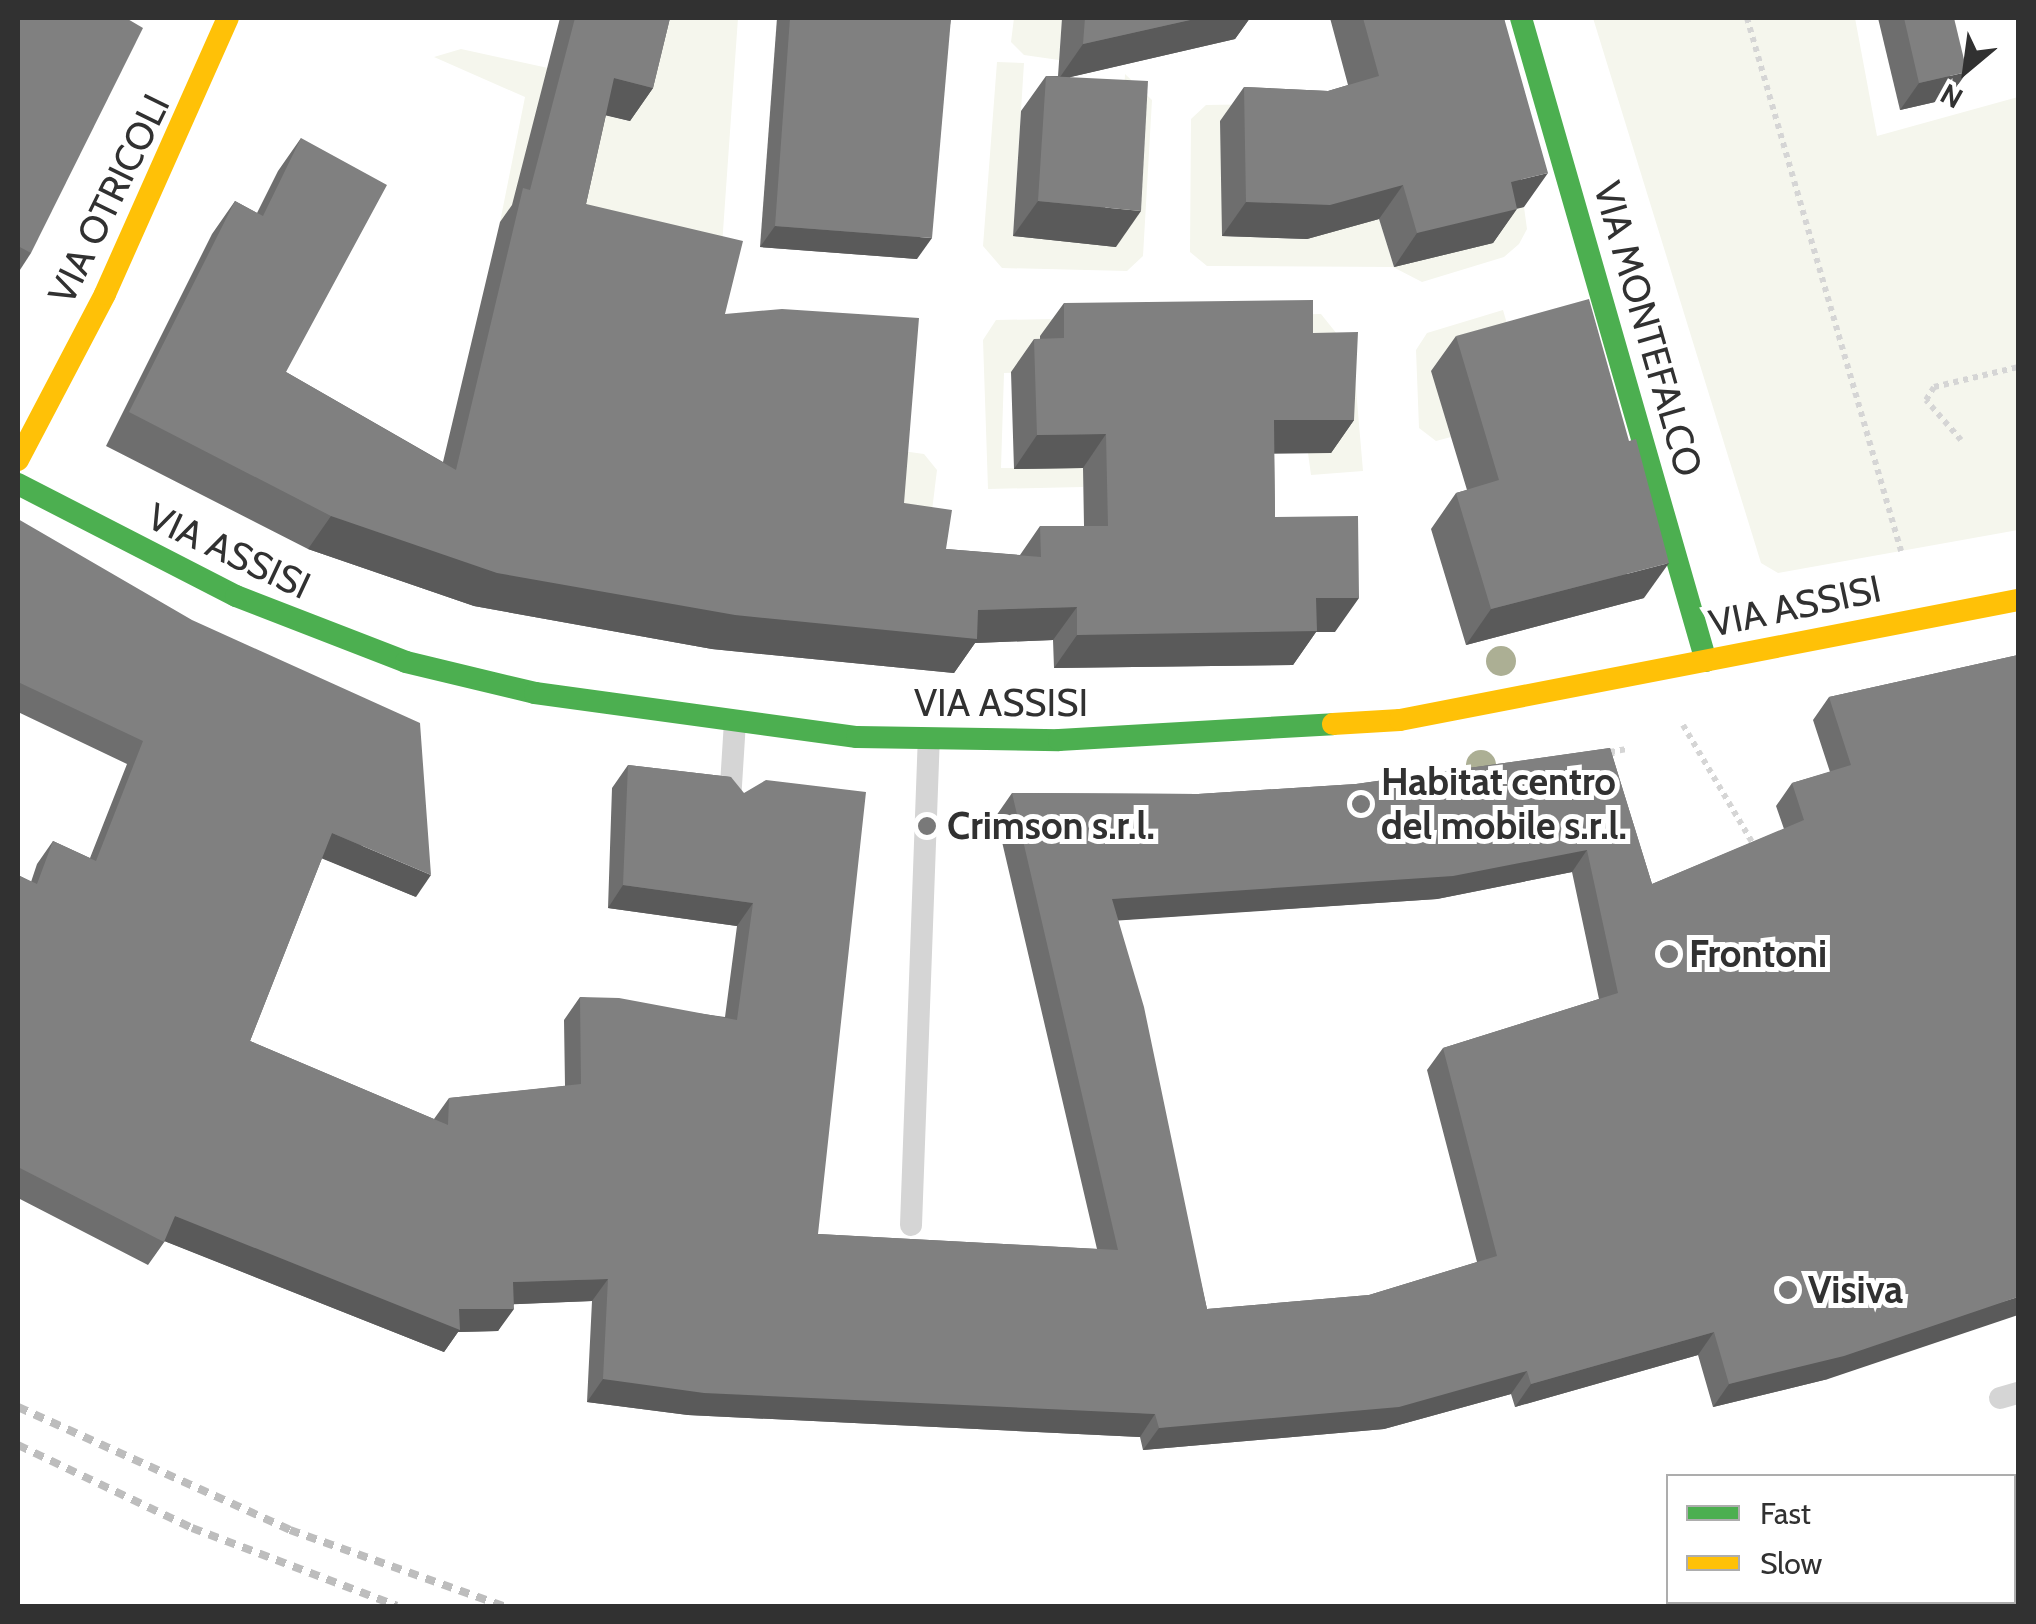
<!DOCTYPE html>
<html>
<head>
<meta charset="utf-8">
<style>
  body { margin:0 }
  #map { position:relative; width:2036px; height:1624px; overflow:hidden; background:#fff; font-family:Cabin,sans-serif }
  div>[style] { position:absolute }
  [style*='--x'] { left:calc(var(--x)*1px); top:calc(var(--y)*1px); width:calc(var(--w)*1px); rotate:calc(var(--a)*1deg) }
  .green>* { inset:0; background:#f5f6ed }
  .path>* { height:6px; margin-top:-3px; transform-origin:0; background:repeating-linear-gradient(90deg,#d5d5d5 0 5px,transparent 0 10px) }
  .lane>* { height:22px; margin:-11px; padding:0 11px; transform-origin:11px; border-radius:11px; background:#d5d5d5 }
  .fast>* { height:22px; margin:-11px; padding:0 11px; transform-origin:11px; border-radius:11px; background:#4caf50 }
  .slow>* { height:22px; margin:-11px; padding:0 11px; transform-origin:11px; border-radius:11px; background:#ffc107 }
  .rail>* { height:8px; margin-top:-4px; transform-origin:0; background:repeating-linear-gradient(90deg,#bdbdbd 0 10px,transparent 0 18px) }
  .trees>* { width:30px; height:30px; margin:-15px; border-radius:50%; background:#acaf94 }
  .wall>* { inset:0; background:#6e6e6e }
  .shaded-wall>* { inset:0; background:#5a5a5a }
  .building>* { inset:0; background:#808080 }
  .dots>* { width:28px; height:28px; translate:-50% -50%; box-sizing:border-box; border:5px solid #fff; border-radius:50% }
  span { translate:-50% -50%; white-space:nowrap; text-align:center; line-height:1.15; -webkit-text-stroke:10px #fff; paint-order:stroke }
  .street-label { font-size:38px; color:#313131 }
  .poi-label { font-size:38px; color:#313131; font-weight:700 }
  .left { translate:0 -50%; text-align:left }
  .frame { position:absolute; inset:0; border:20px solid #313131; pointer-events:none }
  .legend { position:absolute; left:1666px; top:1474px; width:350px; height:130px; box-sizing:border-box; background:#fff; border:2px solid #adadad; margin:0; padding:12px 18px; list-style:none; font-size:30px; color:#313131 }
  .legend li { display:flex; align-items:center; gap:20px; height:50px }
  .legend b { width:50px; border:2px solid #adadad }
  .north { position:absolute; left:1916px; top:20px; width:100px; height:100px; -webkit-text-stroke:8px #fff; paint-order:stroke; rotate:209deg; font-size:28px; font-weight:700; line-height:40px; text-align:center; color:#313131 }
  .north::after { content:''; display:block; margin:auto; width:35px; height:45px; background:#313131; clip-path:polygon(50% 0,100% 100%,50% 72%,0 100%) }
</style>
</head>
<body>
<div id="map">
  <div class="green">
    <div style="clip-path:polygon(654px 18px,738px 18px,720px 274px,500px 222px,525px 97px,434px 57px,461px 49px,548px 68px,591px 112px,629px 121px)"></div>
    <div style="clip-path:polygon(1014px 18px,1062px 18px,1059px 60px,1024px 55px,1011px 42px)"></div>
    <div style="clip-path:polygon(1593px 18px,1855px 18px,1877px 136px,2018px 97px,2018px 530px,1778px 573px,1761px 563px)"></div>
    <div style="clip-path:polygon(997px 62px,1024px 63px,1013px 236px,1116px 246px,1125px 74px,1152px 100px,1143px 256px,1127px 271px,1002px 268px,983px 246px)"></div>
    <div style="clip-path:polygon(1270px 104px,1223px 236px,1297px 239px,1379px 219px,1394px 267px,1487px 216px,1524px 207px,1527px 229px,1519px 244px,1504px 257px,1422px 282px,1393px 267px,1207px 266px,1190px 252px,1191px 119px,1206px 105px)"></div>
    <div style="clip-path:polygon(1503px 310px,1514px 348px,1432px 371px,1451px 437px,1436px 441px,1419px 428px,1416px 350px,1427px 333px)"></div>
    <div style="clip-path:polygon(1321px 314px,1353px 354px,1363px 471px,1311px 475px,1308px 453px,1041px 336px,1041px 372px,1004px 373px,1001px 468px,1084px 468px,1083px 487px,988px 489px,983px 340px,996px 320px)"></div>
    <div style="clip-path:polygon(888px 449px,924px 454px,937px 470px,928px 543px,881px 536px)"></div>
  </div>
  <div class="path">
    <div style="--x:1747;--y:18;--w:555;--a:73.88"></div>
    <div style="--x:1961;--y:440;--w:53;--a:-131.2"></div>
    <div style="--x:1926;--y:400;--w:15;--a:-58"></div>
    <div style="--x:1934;--y:387;--w:86;--a:-13.4"></div>
    <div style="--x:1683;--y:725;--w:144;--a:59.5"></div>
    <div style="--x:1612;--y:757;--w:5;--a:-112"></div>
    <div style="--x:1610;--y:752;--w:17;--a:-10"></div>
  </div>
  <div class="lane">
    <div style="--x:730;--y:801;--w:79;--a:-86.4"></div>
    <div style="--x:911;--y:1225;--w:486;--a:-87.9"></div>
    <div style="--x:2000;--y:1398;--w:19;--a:-16"></div>
  </div>
  <div class="fast">
    <div style="--x:1521;--y:18;--w:669;--a:73.95"></div>
    <div style="--x:18;--y:484;--w:245;--a:27.2"></div>
    <div style="--x:236;--y:596;--w:182;--a:21.2"></div>
    <div style="--x:406;--y:662;--w:133;--a:13.5"></div>
    <div style="--x:535;--y:693;--w:325;--a:7.8"></div>
    <div style="--x:857;--y:737;--w:202;--a:0.9"></div>
    <div style="--x:1059;--y:740;--w:274;--a:-3.3"></div>
  </div>
  <div class="slow">
    <div style="--x:18;--y:460;--w:187;--a:-62.3"></div>
    <div style="--x:105;--y:294;--w:302;--a:-66"></div>
    <div style="--x:1333;--y:724;--w:67;--a:-3.4"></div>
    <div style="--x:1400;--y:720;--w:630;--a:-10.99"></div>
  </div>
  <div class="rail">
    <div style="--x:18;--y:1407;--w:299;--a:24.3"></div>
    <div style="--x:290;--y:1530;--w:227;--a:19.6"></div>
    <div style="--x:18;--y:1445;--w:193;--a:25.5"></div>
    <div style="--x:192;--y:1528;--w:219;--a:20.8"></div>
  </div>
  <div class="trees">
    <div style="left:1501px;top:661px"></div>
    <div style="left:1481px;top:765px"></div>
  </div>
  <div class="wall">
    <div style="clip-path:polygon(18px 18px,31px 253px,18px 273px)"></div>
    <div style="clip-path:polygon(560px 18px,670px 18px,653px 88px,630px 121px,606px 115px,586px 204px,725px 314px,904px 503px,946px 549px,1020px 555px,1040px 526px,1084px 526px,1083px 468px,1014px 469px,1011px 372px,1034px 339px,1040px 339px,1040px 336px,1064px 303px,1313px 333px,1354px 420px,1331px 453px,1274px 453px,1275px 517px,1335px 632px,1316px 632px,1293px 665px,1054px 668px,1053px 640px,975px 643px,954px 673px,712px 649px,474px 606px,308px 549px,106px 446px,212px 234px,235px 201px,257px 213px,278px 171px,301px 138px,286px 372px,443px 462px,500px 222px,512px 205px)"></div>
    <div style="clip-path:polygon(777px 18px,951px 18px,917px 259px,760px 247px)"></div>
    <div style="clip-path:polygon(1062px 18px,1250px 18px,1235px 39px,1070px 77px,1116px 247px,1013px 236px,1021px 111px,1046px 76px,1058px 76px)"></div>
    <div style="clip-path:polygon(1330px 18px,1504px 18px,1524px 207px,1517px 208px,1493px 243px,1394px 267px,1379px 219px,1307px 239px,1222px 236px,1220px 121px,1244px 87px,1328px 91px,1348px 85px)"></div>
    <div style="clip-path:polygon(1878px 18px,1954px 18px,1948px 99px,1900px 110px)"></div>
    <div style="clip-path:polygon(1456px 336px,1644px 598px,1466px 645px,1431px 529px,1456px 493px,1467px 490px,1431px 371px)"></div>
    <div style="clip-path:polygon(evenodd,18px 519px,416px 897px,322px 858px,250px 1041px,434px 1119px,449px 1098px,565px 1086px,564px 1020px,580px 997px,725px 1017px,737px 926px,608px 908px,612px 788px,628px 765px,731px 777px,818px 1234px,1097px 1249px,996px 816px,1012px 793px,1198px 794px,1356px 784px,1610px 748px,1652px 884px,1784px 829px,1776px 806px,1792px 783px,1830px 772px,1813px 720px,1829px 697px,2018px 655px,1828px 1379px,1713px 1407px,1698px 1355px,1515px 1407px,1511px 1394px,1384px 1429px,1143px 1450px,1140px 1437px,688px 1415px,587px 1402px,592px 1301px,514px 1304px,498px 1331px,458px 1332px,444px 1352px,165px 1241px,148px 1265px,18px 1198px,18px 875px,31px 882px,37px 864px,53px 841px,90px 858px,127px 764px,18px 712px,18px 519px,1572px 872px,1599px 999px,1443px 1048px,1427px 1070px,1477px 1262px,1369px 1295px,1207px 1309px,1118px 920px,1437px 899px,1572px 872px)"></div>
  </div>
  <div class="shaded-wall">
    <div style="clip-path:polygon(1199px 18px,1250px 18px,1235px 39px,1058px 80px,1083px 44px)"></div>
    <div style="clip-path:polygon(1967px 72px,1948px 99px,1900px 110px,1919px 83px)"></div>
    <div style="clip-path:polygon(614px 78px,653px 88px,630px 121px,591px 112px)"></div>
    <div style="clip-path:polygon(1548px 173px,1524px 207px,1493px 215px,1517px 209px,1493px 243px,1394px 267px,1417px 233px,1511px 182px)"></div>
    <div style="clip-path:polygon(1403px 185px,1379px 219px,1307px 239px,1222px 236px,1246px 202px)"></div>
    <div style="clip-path:polygon(1038px 201px,1141px 211px,1116px 247px,1013px 236px)"></div>
    <div style="clip-path:polygon(775px 226px,932px 238px,917px 259px,760px 247px)"></div>
    <div style="clip-path:polygon(1274px 420px,1354px 420px,1331px 453px,1250px 454px)"></div>
    <div style="clip-path:polygon(1106px 434px,1083px 468px,1014px 469px,1037px 435px)"></div>
    <div style="clip-path:polygon(331px 516px,978px 610px,1077px 607px,1053px 640px,975px 643px,954px 673px,712px 649px,474px 606px,308px 549px)"></div>
    <div style="clip-path:polygon(1669px 563px,1644px 598px,1466px 645px,1491px 609px)"></div>
    <div style="clip-path:polygon(1316px 598px,1359px 598px,1335px 632px,1316px 632px,1293px 665px,1054px 668px,1077px 635px)"></div>
    <div style="clip-path:polygon(332px 833px,431px 875px,416px 897px,316px 856px)"></div>
    <div style="clip-path:polygon(1587px 850px,1572px 872px,1437px 899px,1096px 922px,1112px 899px)"></div>
    <div style="clip-path:polygon(623px 885px,753px 903px,737px 926px,608px 908px)"></div>
    <div style="clip-path:polygon(175px 1216px,459px 1309px,514px 1309px,498px 1331px,458px 1332px,444px 1352px,159px 1239px)"></div>
    <div style="clip-path:polygon(608px 1279px,592px 1301px,497px 1305px,513px 1282px)"></div>
    <div style="clip-path:polygon(2018px 1297px,2018px 1315px,1828px 1379px,1713px 1407px,1729px 1384px)"></div>
    <div style="clip-path:polygon(1714px 1332px,1698px 1355px,1515px 1407px,1531px 1384px)"></div>
    <div style="clip-path:polygon(1527px 1371px,1511px 1394px,1384px 1429px,1143px 1450px,1159px 1428px)"></div>
    <div style="clip-path:polygon(603px 1379px,1155px 1414px,1140px 1437px,688px 1415px,587px 1402px)"></div>
  </div>
  <div class="building">
    <div style="clip-path:polygon(18px 18px,126px 18px,143px 28px,31px 253px,18px 246px)"></div>
    <div style="clip-path:polygon(575px 18px,670px 18px,653px 88px,614px 78px,586px 204px,743px 241px,725px 314px,782px 309px,919px 318px,904px 503px,952px 510px,946px 549px,1041px 557px,1040px 526px,1108px 526px,1106px 434px,1037px 435px,1034px 339px,1064px 338px,1064px 303px,1313px 300px,1313px 333px,1358px 332px,1354px 420px,1274px 420px,1275px 517px,1358px 516px,1359px 598px,1316px 598px,1317px 631px,1077px 635px,1077px 607px,978px 610px,977px 639px,735px 615px,497px 573px,331px 516px,129px 412px,235px 201px,263px 216px,301px 138px,387px 185px,286px 372px,456px 470px,523px 188px,530px 190px)"></div>
    <div style="clip-path:polygon(790px 18px,951px 18px,932px 238px,775px 226px)"></div>
    <div style="clip-path:polygon(1085px 18px,1199px 18px,1083px 44px)"></div>
    <div style="clip-path:polygon(1363px 18px,1504px 18px,1548px 173px,1511px 182px,1517px 209px,1417px 233px,1403px 185px,1330px 205px,1246px 202px,1244px 87px,1328px 91px,1379px 76px)"></div>
    <div style="clip-path:polygon(1904px 18px,1954px 18px,1967px 72px,1919px 83px)"></div>
    <div style="clip-path:polygon(1046px 76px,1148px 81px,1141px 211px,1038px 201px)"></div>
    <div style="clip-path:polygon(1589px 299px,1629px 441px,1636px 439px,1669px 563px,1491px 609px,1456px 493px,1499px 480px,1456px 336px)"></div>
    <div style="clip-path:polygon(evenodd,18px 519px,192px 620px,420px 723px,431px 875px,332px 833px,250px 1041px,448px 1125px,449px 1098px,581px 1084px,580px 997px,619px 998px,737px 1020px,753px 903px,623px 885px,628px 765px,731px 777px,744px 793px,766px 780px,866px 792px,818px 1234px,1118px 1250px,1012px 793px,1198px 794px,1356px 784px,1610px 748px,1652px 884px,1804px 820px,1792px 783px,1851px 765px,1829px 697px,2018px 655px,2018px 1297px,1844px 1356px,1729px 1384px,1714px 1332px,1531px 1384px,1527px 1371px,1399px 1407px,1159px 1428px,1155px 1414px,704px 1393px,603px 1379px,608px 1279px,513px 1282px,514px 1309px,459px 1309px,460px 1330px,175px 1216px,164px 1242px,18px 1167px,18px 875px,37px 884px,53px 841px,96px 861px,143px 741px,18px 682px,18px 519px,1587px 850px,1618px 993px,1443px 1048px,1497px 1256px,1369px 1295px,1207px 1309px,1144px 1007px,1112px 899px,1453px 876px,1587px 850px)"></div>
  </div>
  <div class="dots">
    <div style="left:1361px;top:804px;background:#797979"></div>
    <div style="left:927px;top:826px;background:#797979"></div>
    <div style="left:1669px;top:954px;background:#797979"></div>
    <div style="left:1788px;top:1290px;background:#797979"></div>
  </div>
  <div class="street-label">
    <span style="left:109px;top:199px;rotate:-64deg">VIA OTRICOLI</span>
    <span style="left:1648px;top:329px;rotate:74deg">VIA MONTEFALCO</span>
    <span style="left:229px;top:551px;rotate:25deg">VIA ASSISI</span>
    <span style="left:1795px;top:606px;rotate:-12deg">VIA ASSISI</span>
    <span style="left:1001px;top:703px">VIA ASSISI</span>
  </div>
  <div class="poi-label">
    <span class="left" style="left:1381px;top:804px">Habitat centro<br>del mobile s.r.l.</span>
    <span class="left" style="left:947px;top:826px">Crimson s.r.l.</span>
    <span class="left" style="left:1689px;top:954px">Frontoni</span>
    <span class="left" style="left:1808px;top:1290px">Visiva</span>
  </div>
  <div class="frame"></div>
  <ul class="legend">
  <li><b style="height:12px;background:#4caf50"></b>Fast</li>
  <li><b style="height:12px;background:#ffc107"></b>Slow</li>
  </ul>
  <div class="north">N</div>
</div>
</body>
</html>
